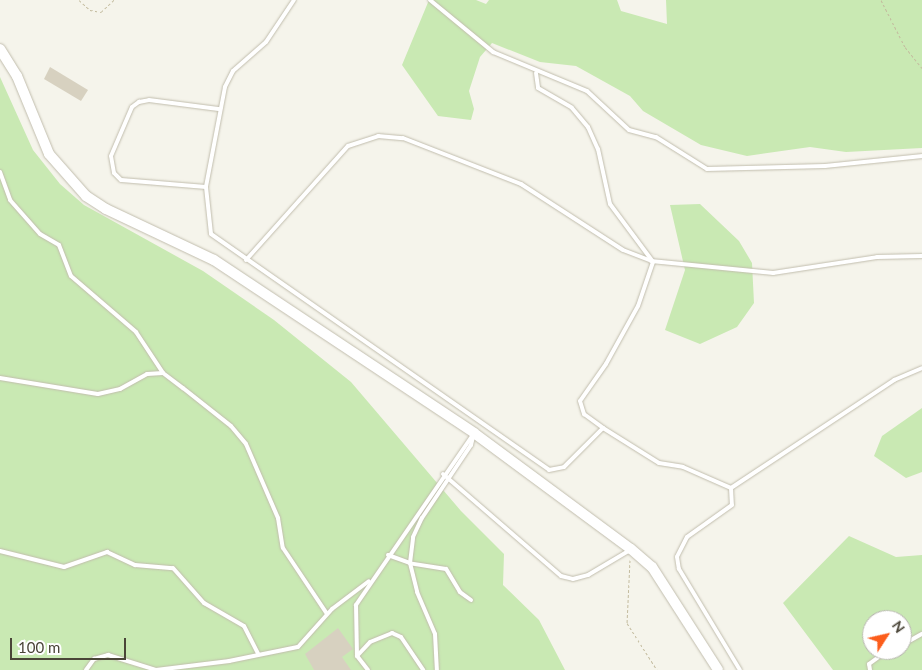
<!DOCTYPE html>
<style>
body{margin:0}
#map{position:relative;width:922px;height:670px;overflow:hidden;background:#f5f4eb;font-family:Lato,sans-serif}
div>[style]{position:absolute}
.green>*{inset:0;background:#c9e9b3}
.building>*{inset:0;background:#d7d1c0}
.path>*{height:1px;margin-top:-0.5px;transform-origin:0;background:repeating-linear-gradient(90deg,#c3bb9e 0 2.5px,transparent 0 5px)}
.roads{filter:drop-shadow(0 0 1px #c1bdad) drop-shadow(0 0 1px #c1bdad)}
.service>*{height:4px;margin:-2px;padding:0 2px;transform-origin:2px;border-radius:2px;background:#fff}
.tertiary>*{height:10px;margin:-5px;padding:0 5px;transform-origin:5px;border-radius:5px;background:#fff}
span{translate:-50% -50%;white-space:nowrap;text-align:center;line-height:1.15;-webkit-text-stroke:5px #fff;paint-order:stroke}
.north{position:absolute;left:862px;top:610px;width:50px;height:50px;box-sizing:border-box;background:#fff;border:1px solid #b7b5af;border-radius:50%;rotate:55deg;font-size:14px;font-weight:700;line-height:20px;text-align:center;color:#4a4538}
.north::after{content:'';display:block;margin:auto;width:18px;height:22px;background:#fc5d1b;clip-path:polygon(50% 0,100% 100%,50% 72%,0 100%)}
.scale{position:absolute;left:10px;top:638px;width:116px;height:22px;box-sizing:border-box;border:2px solid #4a4538;border-top:0;padding-left:6px;font-size:15px;line-height:18px;white-space:nowrap;color:#4a4538;-webkit-text-stroke:4px #fff;paint-order:stroke}
</style>
<div id="map">
<div class="green">
<i style="clip-path:polygon(429px 0,476px 0,486px 4px,489px 0,617px 0,621px 11px,667px 24px,666px 0,922px 0,922px 148px,846px 152px,810px 147px,747px 156px,701px 145px,643px 111px,630px 96px,576px 66px,540px 62px,492px 43px,480px 57px,469px 91px,474px 109px,471px 120px,438px 116px,402px 65px)"></i>
<i style="clip-path:polygon(0 77px,33px 150px,60px 184px,84px 205px,203px 271px,274px 320px,351px 382px,461px 511px,504px 554px,503px 585px,539px 620px,565px 670px,0 670px)"></i>
<i style="clip-path:polygon(700px 204px,739px 241px,752px 263px,754px 303px,737px 327px,700px 344px,665px 330px,685px 270px,670px 205px)"></i>
<i style="clip-path:polygon(922px 408px,922px 472px,906px 478px,874px 456px,882px 436px)"></i>
<i style="clip-path:polygon(evenodd,849px 536px,896px 557px,922px 555px,922px 670px,833px 670px,783px 603px,849px 536px,872px 620px,902px 620px,902px 650px,872px 650px,872px 620px)"></i>
</div>
<div class="building">
<i style="clip-path:polygon(50px 67px,88px 90px,81px 101px,44px 79px)"></i>
<i style="clip-path:polygon(338px 628px,353px 649px,342px 657px,351px 670px,314px 670px,305px 654px)"></i>
</div>
<div class="path">
<i style="left:79px;top:0;width:15px;rotate:42deg"></i>
<i style="left:90px;top:10px;width:11px;rotate:10deg"></i>
<i style="left:101px;top:12px;width:18px;rotate:-43deg"></i>
<i style="left:881px;top:0;width:53px;rotate:62.9deg"></i>
<i style="left:905px;top:47px;width:27px;rotate:51deg"></i>
<i style="left:630px;top:560px;width:63px;rotate:92.7deg"></i>
<i style="left:627px;top:623px;width:56px;rotate:57.4deg"></i>
</div>
<div class="roads">
<div class="service">
<i style="left:294px;top:0;width:50px;rotate:123.7deg"></i>
<i style="left:266px;top:42px;width:44px;rotate:138.7deg"></i>
<i style="left:233px;top:71px;width:18px;rotate:117deg"></i>
<i style="left:225px;top:87px;width:102px;rotate:100.8deg"></i>
<i style="left:206px;top:187px;width:47px;rotate:83.9deg"></i>
<i style="left:211px;top:234px;width:412px;rotate:34.9deg"></i>
<i style="left:549px;top:470px;width:15px;rotate:-11deg"></i>
<i style="left:564px;top:467px;width:55px;rotate:-45deg"></i>
<i style="left:603px;top:428px;width:66px;rotate:32deg"></i>
<i style="left:659px;top:463px;width:24px;rotate:9deg"></i>
<i style="left:683px;top:467px;width:52px;rotate:23.6deg"></i>
<i style="left:731px;top:488px;width:196px;rotate:-33.5deg"></i>
<i style="left:894px;top:380px;width:30px;rotate:-23deg"></i>
<i style="left:430px;top:0;width:82px;rotate:39.5deg"></i>
<i style="left:493px;top:52px;width:102px;rotate:22.5deg"></i>
<i style="left:587px;top:91px;width:57px;rotate:42.9deg"></i>
<i style="left:629px;top:130px;width:28px;rotate:15deg"></i>
<i style="left:656px;top:137px;width:60px;rotate:32.1deg"></i>
<i style="left:707px;top:169px;width:118px;rotate:-1.5deg"></i>
<i style="left:825px;top:166px;width:98px;rotate:-5.9deg"></i>
<i style="left:536px;top:73px;width:15px;rotate:82deg"></i>
<i style="left:538px;top:88px;width:39px;rotate:30deg"></i>
<i style="left:572px;top:108px;width:25px;rotate:50deg"></i>
<i style="left:588px;top:127px;width:24px;rotate:66deg"></i>
<i style="left:598px;top:149px;width:56px;rotate:77.7deg"></i>
<i style="left:610px;top:204px;width:72px;rotate:53.4deg"></i>
<i style="left:653px;top:262px;width:46px;rotate:108.8deg"></i>
<i style="left:638px;top:306px;width:66px;rotate:118.9deg"></i>
<i style="left:606px;top:364px;width:45px;rotate:125.1deg"></i>
<i style="left:580px;top:401px;width:14px;rotate:73deg"></i>
<i style="left:584px;top:414px;width:24px;rotate:36deg"></i>
<i style="left:0;top:172px;width:30px;rotate:70deg"></i>
<i style="left:10px;top:200px;width:45px;rotate:48.6deg"></i>
<i style="left:40px;top:234px;width:22px;rotate:30deg"></i>
<i style="left:59px;top:245px;width:33px;rotate:69deg"></i>
<i style="left:71px;top:276px;width:86px;rotate:40.7deg"></i>
<i style="left:136px;top:332px;width:49px;rotate:56.6deg"></i>
<i style="left:206px;top:187px;width:85px;rotate:-175.3deg"></i>
<i style="left:121px;top:180px;width:10px;rotate:-135deg"></i>
<i style="left:114px;top:173px;width:17px;rotate:-100deg"></i>
<i style="left:111px;top:156px;width:53px;rotate:-66.8deg"></i>
<i style="left:132px;top:107px;width:9px;rotate:-36deg"></i>
<i style="left:139px;top:102px;width:10px;rotate:-11deg"></i>
<i style="left:149px;top:100px;width:70px;rotate:7.4deg"></i>
<i style="left:246px;top:260px;width:153px;rotate:-48.2deg"></i>
<i style="left:348px;top:146px;width:32px;rotate:-18deg"></i>
<i style="left:378px;top:136px;width:25px;rotate:5deg"></i>
<i style="left:403px;top:138px;width:127px;rotate:21.3deg"></i>
<i style="left:521px;top:184px;width:121px;rotate:32.9deg"></i>
<i style="left:623px;top:250px;width:30px;rotate:21deg"></i>
<i style="left:651px;top:261px;width:123px;rotate:5.6deg"></i>
<i style="left:773px;top:273px;width:105px;rotate:-8.7deg"></i>
<i style="left:877px;top:257px;width:45px;rotate:-1.3deg"></i>
<i style="left:0;top:378px;width:99px;rotate:9.3deg"></i>
<i style="left:98px;top:394px;width:23px;rotate:-13deg"></i>
<i style="left:120px;top:389px;width:31px;rotate:-29deg"></i>
<i style="left:147px;top:374px;width:16px;rotate:-4deg"></i>
<i style="left:163px;top:373px;width:25px;rotate:37deg"></i>
<i style="left:183px;top:388px;width:61px;rotate:38.4deg"></i>
<i style="left:231px;top:426px;width:23px;rotate:50deg"></i>
<i style="left:246px;top:444px;width:81px;rotate:66.6deg"></i>
<i style="left:278px;top:518px;width:30px;rotate:81deg"></i>
<i style="left:283px;top:548px;width:79px;rotate:56.3deg"></i>
<i style="left:443px;top:474px;width:156px;rotate:40.8deg"></i>
<i style="left:561px;top:576px;width:12px;rotate:14deg"></i>
<i style="left:573px;top:579px;width:16px;rotate:-15deg"></i>
<i style="left:588px;top:575px;width:49px;rotate:-30.8deg"></i>
<i style="left:731px;top:488px;width:17px;rotate:87deg"></i>
<i style="left:732px;top:505px;width:55px;rotate:144.6deg"></i>
<i style="left:687px;top:537px;width:22px;rotate:117deg"></i>
<i style="left:677px;top:557px;width:12px;rotate:81deg"></i>
<i style="left:679px;top:569px;width:118px;rotate:58.9deg"></i>
<i style="left:0;top:551px;width:66px;rotate:14deg"></i>
<i style="left:64px;top:567px;width:46px;rotate:-19.2deg"></i>
<i style="left:107px;top:552px;width:31px;rotate:25deg"></i>
<i style="left:135px;top:565px;width:38px;rotate:5deg"></i>
<i style="left:173px;top:568px;width:47px;rotate:48.5deg"></i>
<i style="left:204px;top:603px;width:46px;rotate:29.9deg"></i>
<i style="left:244px;top:626px;width:31px;rotate:63deg"></i>
<i style="left:388px;top:555px;width:23px;rotate:20deg"></i>
<i style="left:410px;top:563px;width:30px;rotate:76deg"></i>
<i style="left:417px;top:592px;width:46px;rotate:66.8deg"></i>
<i style="left:435px;top:634px;width:36px;rotate:87deg"></i>
<i style="left:471px;top:600px;width:14px;rotate:-144deg"></i>
<i style="left:460px;top:592px;width:27px;rotate:-121deg"></i>
<i style="left:446px;top:569px;width:36px;rotate:-171deg"></i>
<i style="left:410px;top:563px;width:26px;rotate:-83deg"></i>
<i style="left:413px;top:537px;width:21px;rotate:-65deg"></i>
<i style="left:422px;top:518px;width:88px;rotate:-56.1deg"></i>
<i style="left:471px;top:445px;width:12px;rotate:-76deg"></i>
<i style="left:902px;top:645px;width:23px;rotate:-29deg"></i>
<i style="left:357px;top:656px;width:19px;rotate:-47deg"></i>
<i style="left:370px;top:642px;width:24px;rotate:-22deg"></i>
<i style="left:392px;top:633px;width:10px;rotate:24deg"></i>
<i style="left:401px;top:637px;width:40px;rotate:56deg"></i>
<i style="left:86px;top:670px;width:14px;rotate:-54deg"></i>
<i style="left:94px;top:659px;width:15px;rotate:-16deg"></i>
<i style="left:108px;top:655px;width:50px;rotate:17.4deg"></i>
<i style="left:156px;top:670px;width:74px;rotate:-7deg"></i>
<i style="left:229px;top:661px;width:70px;rotate:-11.5deg"></i>
<i style="left:298px;top:647px;width:51px;rotate:-48.2deg"></i>
<i style="left:332px;top:609px;width:46px;rotate:-37.1deg"></i>
<i style="left:368px;top:670px;width:18px;rotate:-128deg"></i>
<i style="left:357px;top:656px;width:51px;rotate:-91.1deg"></i>
<i style="left:356px;top:605px;width:209px;rotate:-55.5deg"></i>
<i style="left:870px;top:670px;width:6px;rotate:-99deg"></i>
<i style="left:869px;top:664px;width:24px;rotate:-36deg"></i>
</div>
<div class="tertiary">
<i style="left:0;top:49px;width:32px;rotate:58deg"></i>
<i style="left:17px;top:76px;width:84px;rotate:67.7deg"></i>
<i style="left:49px;top:154px;width:56px;rotate:48.6deg"></i>
<i style="left:86px;top:196px;width:24px;rotate:33deg"></i>
<i style="left:106px;top:209px;width:119px;rotate:25.3deg"></i>
<i style="left:214px;top:260px;width:312px;rotate:33.6deg"></i>
<i style="left:474px;top:433px;width:195px;rotate:36.5deg"></i>
<i style="left:631px;top:549px;width:28px;rotate:41deg"></i>
<i style="left:652px;top:567px;width:122px;rotate:57.3deg"></i>
</div>
</div>
<div class="north">N</div>
<div class="scale">100 m</div>
</div>
